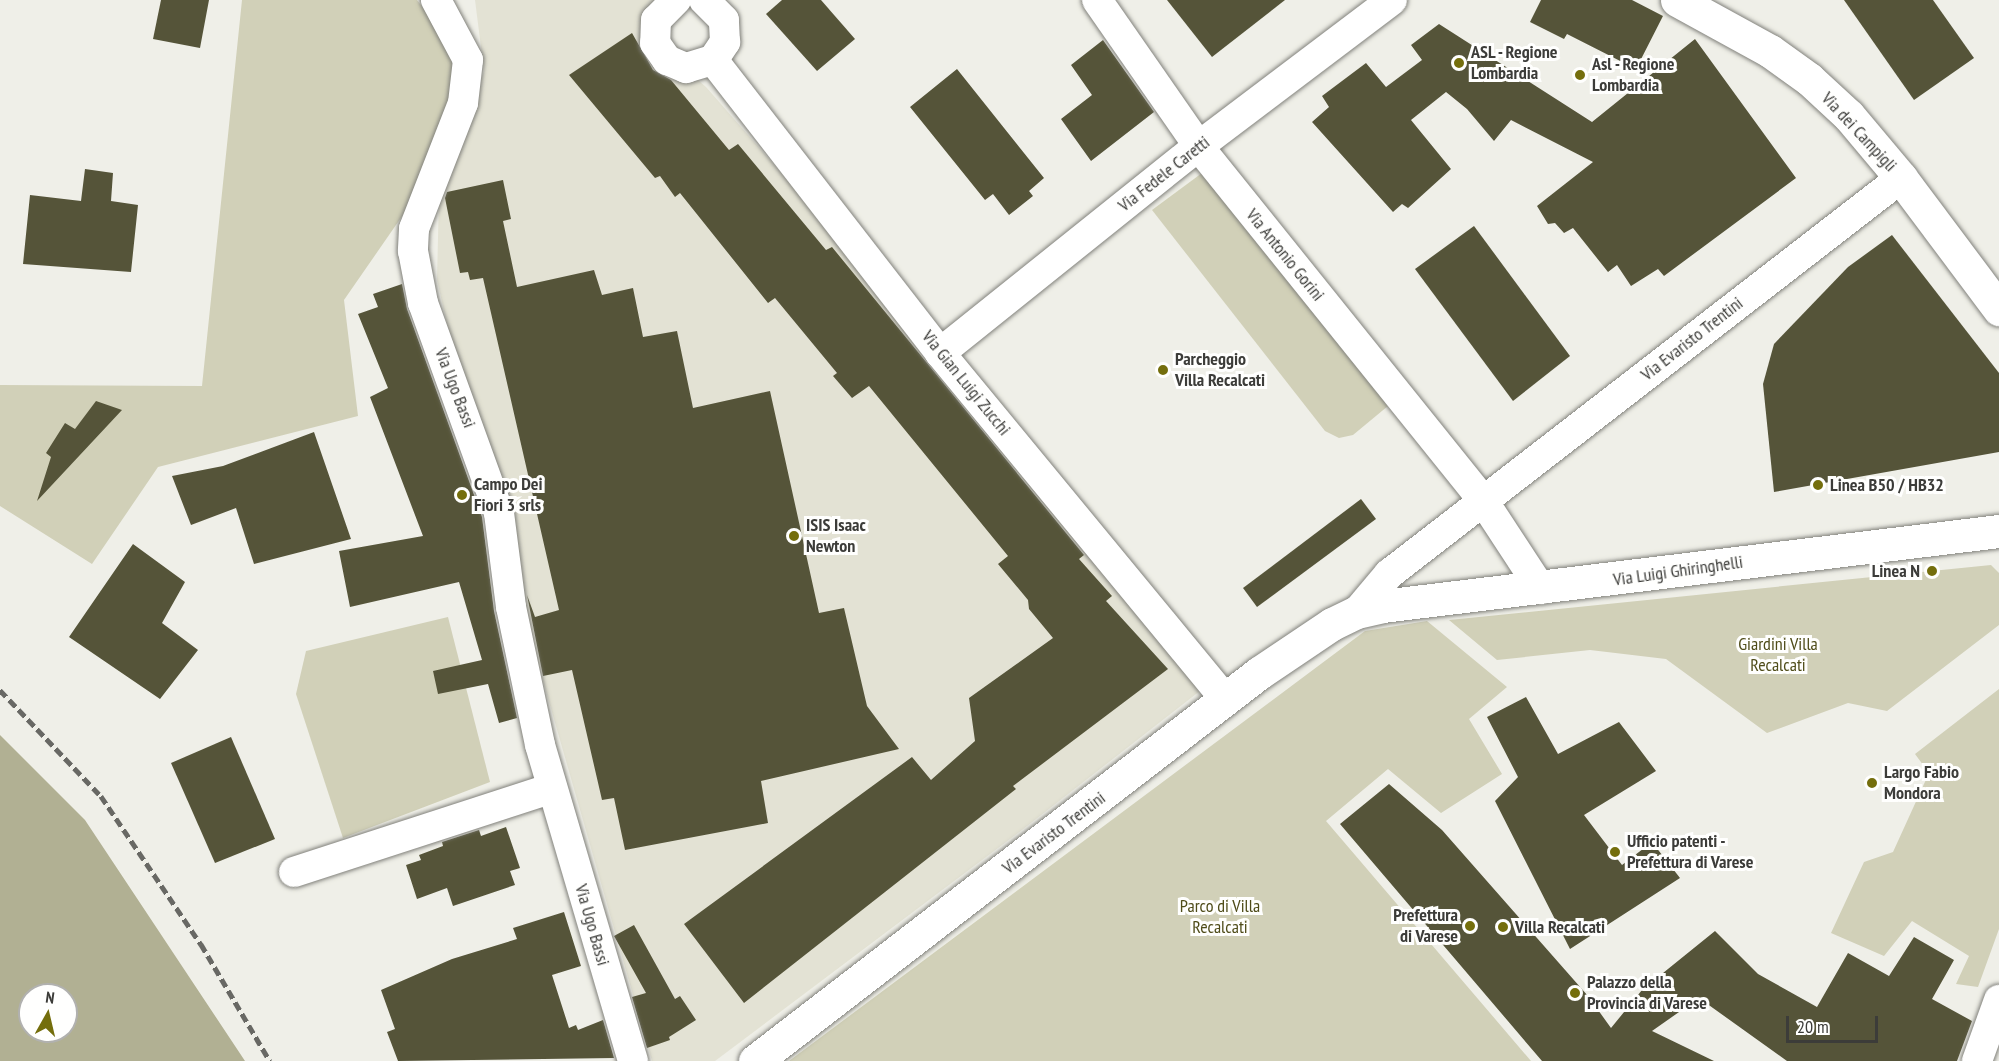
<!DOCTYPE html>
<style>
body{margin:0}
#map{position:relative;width:1999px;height:1061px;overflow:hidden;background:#efefe8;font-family:"PT Sans Narrow",sans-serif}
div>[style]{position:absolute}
.built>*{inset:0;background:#e3e2d4}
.green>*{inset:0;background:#d1d0b8}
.forest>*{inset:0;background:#b1b093}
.building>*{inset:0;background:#555439}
.roads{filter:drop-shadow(0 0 2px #81817b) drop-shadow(0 0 2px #81817b)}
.street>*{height:30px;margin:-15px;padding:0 15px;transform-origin:15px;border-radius:15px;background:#fff}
.secondary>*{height:33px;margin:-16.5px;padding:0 16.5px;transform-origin:16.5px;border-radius:16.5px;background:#fff}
.rail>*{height:4.5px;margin-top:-2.25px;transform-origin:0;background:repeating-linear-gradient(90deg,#686864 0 9px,transparent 0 13.5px)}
.dots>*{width:16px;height:16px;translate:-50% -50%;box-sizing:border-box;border:3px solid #fffffe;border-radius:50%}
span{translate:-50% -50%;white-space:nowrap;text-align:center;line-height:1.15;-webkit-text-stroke:6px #fffffe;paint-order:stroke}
.poi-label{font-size:18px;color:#3c3c39;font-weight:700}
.left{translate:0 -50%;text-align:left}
.right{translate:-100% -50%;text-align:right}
.street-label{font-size:18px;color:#3c3c39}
.park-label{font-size:18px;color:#4f4c19}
.north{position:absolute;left:18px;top:983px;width:60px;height:60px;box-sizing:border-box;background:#fffffe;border:2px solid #b1b1af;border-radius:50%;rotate:8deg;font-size:16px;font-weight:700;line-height:24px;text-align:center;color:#3c3c39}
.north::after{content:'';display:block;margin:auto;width:21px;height:27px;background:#746e0c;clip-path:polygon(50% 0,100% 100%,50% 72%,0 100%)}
.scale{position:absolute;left:1786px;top:1016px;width:92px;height:27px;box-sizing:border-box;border:3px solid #3c3c39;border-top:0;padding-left:8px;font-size:18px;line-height:21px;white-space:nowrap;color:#3c3c39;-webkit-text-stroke:4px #fffffe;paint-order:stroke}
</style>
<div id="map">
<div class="built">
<i style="clip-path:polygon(475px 0,690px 0,655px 43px,706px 87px,832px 231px,1205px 687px,1022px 830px,715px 1061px,652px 1061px,472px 433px,437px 280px,439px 196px,484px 71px)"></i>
</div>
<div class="green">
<i style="clip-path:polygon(242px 0,417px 0,438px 27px,457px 73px,444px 127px,414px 199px,344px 300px,358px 416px,158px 467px,92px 564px,0 506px,0 385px,202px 386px)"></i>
<i style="clip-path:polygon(1202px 173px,1388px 406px,1353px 435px,1339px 438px,1325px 431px,1152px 210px)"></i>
<i style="clip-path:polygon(1991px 565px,1999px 573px,1999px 625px,1887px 711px,1848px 703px,1767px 733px,1666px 659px,1590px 650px,1497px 660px,1449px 620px)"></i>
<i style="clip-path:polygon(448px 617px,490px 782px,343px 838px,296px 694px,306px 651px)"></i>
<i style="clip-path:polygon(1427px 621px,1507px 687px,1469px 719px,1502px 774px,1441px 813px,1388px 769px,1326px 821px,1531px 1061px,789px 1061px,1365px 631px)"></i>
<i style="clip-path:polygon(1999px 689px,1999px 929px,1978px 987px,1956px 984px,1969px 956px,1912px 921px,1884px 956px,1831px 933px,1864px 862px,1893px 852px,1929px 773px,1915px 754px)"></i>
</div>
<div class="forest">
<i style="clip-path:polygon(evenodd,0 735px,85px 820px,245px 1061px,0 1061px,0 735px,30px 995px,66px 995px,66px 1031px,30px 1031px,30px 995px)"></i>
</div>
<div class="building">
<i style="clip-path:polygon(161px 0,209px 0,200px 48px,153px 39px)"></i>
<i style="clip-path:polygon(782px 0,821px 0,855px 39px,817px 71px,766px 14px)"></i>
<i style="clip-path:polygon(1167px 0,1285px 0,1212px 57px)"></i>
<i style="clip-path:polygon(1541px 0,1632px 0,1663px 16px,1636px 69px,1567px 34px,1564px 39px,1530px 22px)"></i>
<i style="clip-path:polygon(1844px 0,1933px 0,1974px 58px,1914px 100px)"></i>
<i style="clip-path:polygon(1439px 24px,1592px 122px,1695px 39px,1796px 178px,1664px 276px,1658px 269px,1631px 286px,1617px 265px,1608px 272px,1573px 228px,1564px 233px,1555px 223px,1548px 224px,1537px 206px,1593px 162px,1511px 120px,1494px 141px,1467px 109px,1446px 92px,1411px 120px,1451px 169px,1408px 208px,1402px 204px,1393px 212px,1312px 122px,1329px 107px,1322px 96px,1366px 63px,1386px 87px,1422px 60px,1411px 45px)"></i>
<i style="clip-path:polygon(632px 33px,653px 70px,671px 80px,729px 150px,738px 144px,826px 250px,832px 247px,1084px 555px,1079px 559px,1112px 596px,1106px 601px,1168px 669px,1013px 786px,1016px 789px,744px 1003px,684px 924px,912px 757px,931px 780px,975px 741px,969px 698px,1053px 638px,1029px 609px,1028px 600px,998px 564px,1008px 556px,869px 386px,852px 398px,833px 376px,837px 373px,775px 298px,768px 303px,680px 193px,675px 197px,660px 176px,655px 178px,569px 75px)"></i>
<i style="clip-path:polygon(1103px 40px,1154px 112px,1091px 161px,1061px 119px,1092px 95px,1071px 65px)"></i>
<i style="clip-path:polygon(957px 69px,1044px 178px,1029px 191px,1033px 196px,1009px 215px,993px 194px,985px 200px,910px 107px)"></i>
<i style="clip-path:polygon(85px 169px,113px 173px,111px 201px,138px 205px,131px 272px,23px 264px,30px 195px,81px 201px)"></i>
<i style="clip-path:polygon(503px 180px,511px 219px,503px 221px,517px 287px,594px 270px,602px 295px,633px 288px,643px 337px,677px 331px,693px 408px,770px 391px,819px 613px,844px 608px,867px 706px,899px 749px,761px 781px,768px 823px,625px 850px,614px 798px,602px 800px,572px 670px,543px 676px,527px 595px,535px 617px,559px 610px,483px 278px,470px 280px,468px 272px,460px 273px,445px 198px,447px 192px)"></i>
<i style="clip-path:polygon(1474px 226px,1570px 356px,1513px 401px,1415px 269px)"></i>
<i style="clip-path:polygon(1892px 235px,1999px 373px,1999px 452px,1774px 492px,1763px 384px,1774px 344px,1848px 267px)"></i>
<i style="clip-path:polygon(402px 284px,407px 309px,482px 517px,494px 611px,517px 718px,499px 723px,488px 684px,438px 694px,433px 671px,482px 660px,459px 582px,350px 607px,339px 551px,423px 536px,370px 397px,388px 388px,358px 314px,378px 307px,373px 294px)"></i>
<i style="clip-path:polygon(96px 401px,122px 410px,37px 501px,51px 457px,46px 453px,65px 423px,75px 429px)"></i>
<i style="clip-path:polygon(314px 432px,351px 539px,254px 564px,236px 508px,191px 525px,172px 476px,223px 466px)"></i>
<i style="clip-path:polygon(1361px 499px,1376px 519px,1257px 607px,1243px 588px)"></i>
<i style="clip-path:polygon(133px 544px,185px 582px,162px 623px,198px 650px,160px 699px,69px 637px)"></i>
<i style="clip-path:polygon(1526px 697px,1558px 754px,1619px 722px,1656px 771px,1584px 815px,1622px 865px,1652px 842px,1680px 878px,1570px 949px,1495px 801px,1518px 777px,1487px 717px)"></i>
<i style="clip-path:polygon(231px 737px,275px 839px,215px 863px,171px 763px)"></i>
<i style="clip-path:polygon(1389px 784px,1442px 830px,1588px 996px,1611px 1028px,1642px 990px,1715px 931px,1758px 974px,1817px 1007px,1848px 953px,1889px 976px,1914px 937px,1954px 960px,1932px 999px,1972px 1021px,1957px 1061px,1787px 1061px,1699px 998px,1652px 1031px,1714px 1061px,1542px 1061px,1340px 824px)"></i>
<i style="clip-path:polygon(506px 827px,520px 868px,510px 871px,515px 885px,453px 906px,447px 888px,417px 899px,406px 865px,421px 860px,419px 855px,443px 846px,442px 842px,479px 830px,481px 836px)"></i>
<i style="clip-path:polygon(564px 912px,581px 966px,552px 975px,569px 1028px,576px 1025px,578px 1030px,603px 1020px,614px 1058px,398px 1061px,387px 1032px,395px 1029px,381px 990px,452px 959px,517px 939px,513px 928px)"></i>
<i style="clip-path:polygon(634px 925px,675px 999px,680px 996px,696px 1020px,669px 1037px,670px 1040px,647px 1048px,632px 997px,646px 993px,614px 936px)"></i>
</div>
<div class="roads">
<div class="street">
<i style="left:436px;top:0;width:68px;rotate:61.9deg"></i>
<i style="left:468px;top:60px;width:43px;rotate:96.6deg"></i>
<i style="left:463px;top:103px;width:135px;rotate:111.3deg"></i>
<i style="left:414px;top:229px;width:22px;rotate:93deg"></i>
<i style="left:413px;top:251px;width:53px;rotate:79.1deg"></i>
<i style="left:423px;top:303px;width:223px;rotate:70.1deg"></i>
<i style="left:499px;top:513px;width:95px;rotate:82.7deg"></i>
<i style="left:511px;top:607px;width:141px;rotate:78.1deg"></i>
<i style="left:540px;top:745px;width:329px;rotate:73.6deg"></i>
<i style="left:676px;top:0;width:28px;rotate:135deg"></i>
<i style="left:656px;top:20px;width:23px;rotate:92deg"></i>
<i style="left:655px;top:43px;width:21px;rotate:55deg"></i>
<i style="left:667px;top:60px;width:21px;rotate:23deg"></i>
<i style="left:686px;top:68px;width:28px;rotate:-17deg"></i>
<i style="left:713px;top:60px;width:22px;rotate:-56deg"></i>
<i style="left:725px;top:42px;width:22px;rotate:-93deg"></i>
<i style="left:724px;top:20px;width:28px;rotate:-135deg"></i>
<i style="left:1097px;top:0;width:179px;rotate:55.2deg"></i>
<i style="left:1199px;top:147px;width:455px;rotate:51.2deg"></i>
<i style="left:1484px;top:502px;width:104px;rotate:56.8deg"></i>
<i style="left:713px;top:60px;width:371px;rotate:52.2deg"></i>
<i style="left:940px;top:353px;width:450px;rotate:50.5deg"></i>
<i style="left:940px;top:353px;width:322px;rotate:-38.7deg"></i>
<i style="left:1191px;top:152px;width:252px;rotate:-37.1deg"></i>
<i style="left:1357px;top:612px;width:50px;rotate:-49.9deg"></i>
<i style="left:1389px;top:574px;width:647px;rotate:-37.72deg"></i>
<i style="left:294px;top:872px;width:271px;rotate:-18deg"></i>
<i style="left:1977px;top:1061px;width:65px;rotate:-70.2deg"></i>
</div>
<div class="secondary">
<i style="left:1677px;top:0;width:106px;rotate:28.7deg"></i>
<i style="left:1770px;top:51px;width:48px;rotate:35.7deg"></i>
<i style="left:1809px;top:79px;width:54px;rotate:42.8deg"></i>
<i style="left:1849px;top:116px;width:81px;rotate:50deg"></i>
<i style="left:1901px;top:178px;width:164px;rotate:53.2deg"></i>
<i style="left:755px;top:1061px;width:636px;rotate:-37.59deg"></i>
<i style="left:1259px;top:673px;width:88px;rotate:-33.9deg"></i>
<i style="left:1332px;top:624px;width:28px;rotate:-26deg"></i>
<i style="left:1357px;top:612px;width:26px;rotate:-13deg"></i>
<i style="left:1382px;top:606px;width:622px;rotate:-6.93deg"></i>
</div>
</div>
<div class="rail">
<i style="left:0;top:690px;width:146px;rotate:46.4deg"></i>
<i style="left:101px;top:796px;width:179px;rotate:56deg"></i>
<i style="left:201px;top:944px;width:136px;rotate:59.5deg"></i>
</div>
<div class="dots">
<i style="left:1459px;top:63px;background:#746e0c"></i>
<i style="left:1580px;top:75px;background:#746e0c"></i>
<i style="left:1163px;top:370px;background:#746e0c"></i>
<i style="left:1818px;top:485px;background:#746e0c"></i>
<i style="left:462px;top:495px;background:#746e0c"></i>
<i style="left:794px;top:536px;background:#746e0c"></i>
<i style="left:1932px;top:571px;background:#746e0c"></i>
<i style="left:1872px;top:783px;background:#746e0c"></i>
<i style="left:1615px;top:852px;background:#746e0c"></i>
<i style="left:1470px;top:926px;background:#746e0c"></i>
<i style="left:1503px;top:927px;background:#746e0c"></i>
<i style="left:1575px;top:993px;background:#746e0c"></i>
</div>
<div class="poi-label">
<span class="left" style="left:1471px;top:63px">ASL - Regione<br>Lombardia</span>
<span class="left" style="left:1592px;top:75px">Asl - Regione<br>Lombardia</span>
<span class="left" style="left:1175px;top:370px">Parcheggio<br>Villa Recalcati</span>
<span class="left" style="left:474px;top:495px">Campo Dei<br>Fiori 3 srls</span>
<span class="left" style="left:1830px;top:485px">Linea B50 / HB32</span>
<span class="left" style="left:806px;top:536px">ISIS Isaac<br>Newton</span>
<span class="right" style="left:1920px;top:571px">Linea N</span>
<span class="left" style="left:1884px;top:783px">Largo Fabio<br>Mondora</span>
<span class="left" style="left:1627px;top:852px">Ufficio patenti -<br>Prefettura di Varese</span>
<span class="right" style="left:1458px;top:926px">Prefettura<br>di Varese</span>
<span class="left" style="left:1515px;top:927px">Villa Recalcati</span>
<span class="left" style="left:1587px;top:993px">Palazzo della<br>Provincia di Varese</span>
</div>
<div class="street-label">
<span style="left:1859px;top:132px;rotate:47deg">Via dei Campigli</span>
<span style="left:1164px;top:174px;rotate:-38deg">Via Fedele Caretti</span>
<span style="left:1285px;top:255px;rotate:51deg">Via Antonio Gorini</span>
<span style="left:1692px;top:339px;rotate:-38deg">Via Evaristo Trentini</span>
<span style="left:966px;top:383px;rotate:51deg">Via Gian Luigi Zucchi</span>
<span style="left:455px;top:388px;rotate:69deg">Via Ugo Bassi</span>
<span style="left:1678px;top:571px;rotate:-8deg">Via Luigi Ghiringhelli</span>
<span style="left:1054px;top:833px;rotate:-37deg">Via Evaristo Trentini</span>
<span style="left:592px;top:925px;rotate:74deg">Via Ugo Bassi</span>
</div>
<div class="park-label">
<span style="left:1778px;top:655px">Giardini Villa<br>Recalcati</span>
<span style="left:1220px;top:917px">Parco di Villa<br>Recalcati</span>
</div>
<div class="north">N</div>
<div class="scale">20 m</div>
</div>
